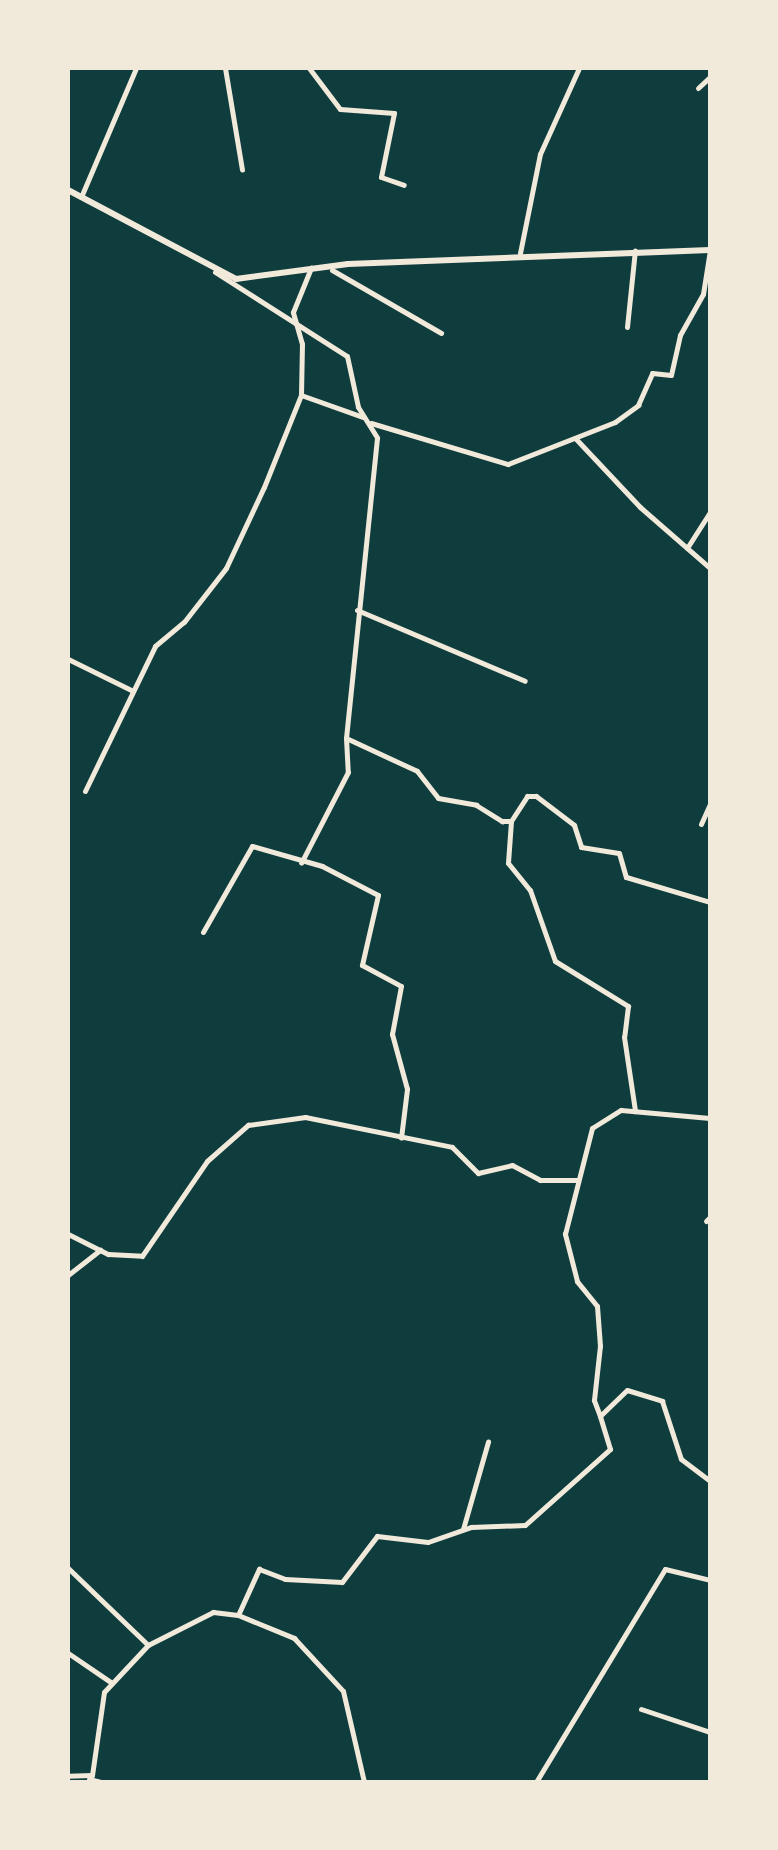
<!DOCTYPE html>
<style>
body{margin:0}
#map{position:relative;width:778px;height:1850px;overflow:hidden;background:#0f3d3e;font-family:Overpass,sans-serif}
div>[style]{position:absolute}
.minor>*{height:5px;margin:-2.5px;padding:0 2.5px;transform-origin:2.5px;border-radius:2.5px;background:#f1e9da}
.tertiary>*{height:6px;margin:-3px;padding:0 3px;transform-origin:3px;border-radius:3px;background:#f1e9da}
span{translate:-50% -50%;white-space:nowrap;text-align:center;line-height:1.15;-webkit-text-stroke:5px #f1e9da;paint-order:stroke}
.frame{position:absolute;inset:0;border:70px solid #f1e9da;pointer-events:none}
</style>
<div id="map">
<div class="minor">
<i style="left:225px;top:68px;width:103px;rotate:80.5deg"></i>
<i style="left:309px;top:68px;width:51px;rotate:52.9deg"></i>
<i style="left:340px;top:109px;width:54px;rotate:4.2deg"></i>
<i style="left:394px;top:113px;width:65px;rotate:101.5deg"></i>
<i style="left:381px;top:177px;width:24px;rotate:19deg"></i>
<i style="left:698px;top:88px;width:16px;rotate:-43deg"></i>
<i style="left:81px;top:197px;width:140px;rotate:-66.9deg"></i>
<i style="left:520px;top:253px;width:101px;rotate:-78.6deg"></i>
<i style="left:540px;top:154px;width:94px;rotate:-65.6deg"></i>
<i style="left:332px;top:270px;width:126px;rotate:30deg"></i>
<i style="left:215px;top:272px;width:156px;rotate:32.5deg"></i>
<i style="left:347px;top:356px;width:52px;rotate:77.8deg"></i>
<i style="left:358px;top:407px;width:36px;rotate:58deg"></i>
<i style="left:377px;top:438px;width:302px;rotate:95.9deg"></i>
<i style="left:346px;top:738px;width:34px;rotate:87deg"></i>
<i style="left:348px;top:772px;width:102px;rotate:117.3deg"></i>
<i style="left:627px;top:327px;width:77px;rotate:-84.1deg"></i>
<i style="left:301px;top:395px;width:66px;rotate:19.5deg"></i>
<i style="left:371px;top:423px;width:143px;rotate:16.7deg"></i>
<i style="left:508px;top:464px;width:115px;rotate:-21.4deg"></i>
<i style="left:615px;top:422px;width:29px;rotate:-36deg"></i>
<i style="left:638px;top:405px;width:35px;rotate:-66deg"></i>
<i style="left:652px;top:373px;width:19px;rotate:6deg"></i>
<i style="left:671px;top:375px;width:41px;rotate:-77.3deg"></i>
<i style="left:680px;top:335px;width:47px;rotate:-60.7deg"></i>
<i style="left:703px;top:294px;width:45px;rotate:-81deg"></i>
<i style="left:576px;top:439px;width:93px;rotate:46.7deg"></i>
<i style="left:640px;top:507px;width:93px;rotate:41.1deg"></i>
<i style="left:687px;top:548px;width:43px;rotate:-57.4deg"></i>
<i style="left:357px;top:610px;width:182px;rotate:22.9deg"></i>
<i style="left:68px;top:659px;width:72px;rotate:26.2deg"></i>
<i style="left:346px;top:738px;width:78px;rotate:24.9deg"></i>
<i style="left:417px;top:771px;width:34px;rotate:52deg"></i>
<i style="left:438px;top:798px;width:39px;rotate:10deg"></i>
<i style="left:476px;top:805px;width:31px;rotate:32deg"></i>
<i style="left:502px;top:821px;width:9px"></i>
<i style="left:511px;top:821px;width:30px;rotate:-57deg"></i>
<i style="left:527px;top:796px;width:9px"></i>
<i style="left:536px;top:796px;width:48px;rotate:37.3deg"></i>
<i style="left:574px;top:825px;width:23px;rotate:72deg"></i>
<i style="left:581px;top:847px;width:38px;rotate:9deg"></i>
<i style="left:619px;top:853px;width:25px;rotate:74deg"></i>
<i style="left:626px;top:877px;width:88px;rotate:16.6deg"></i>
<i style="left:85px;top:791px;width:161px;rotate:-64.2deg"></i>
<i style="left:155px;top:646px;width:38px;rotate:-40deg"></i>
<i style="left:184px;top:622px;width:68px;rotate:-52.1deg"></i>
<i style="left:226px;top:568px;width:89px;rotate:-64.9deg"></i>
<i style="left:264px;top:487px;width:99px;rotate:-68.1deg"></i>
<i style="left:301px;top:395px;width:51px;rotate:-88.9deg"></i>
<i style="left:302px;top:344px;width:33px;rotate:-106deg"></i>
<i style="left:293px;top:312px;width:48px;rotate:-67.8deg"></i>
<i style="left:511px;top:821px;width:42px;rotate:94.1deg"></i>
<i style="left:508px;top:863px;width:35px;rotate:51deg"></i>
<i style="left:530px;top:890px;width:75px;rotate:70.6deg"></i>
<i style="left:555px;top:961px;width:86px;rotate:31.7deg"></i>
<i style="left:628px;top:1006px;width:31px;rotate:97deg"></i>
<i style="left:624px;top:1037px;width:75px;rotate:81.5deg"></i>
<i style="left:701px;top:824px;width:22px;rotate:-66deg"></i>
<i style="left:203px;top:932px;width:99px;rotate:-60.3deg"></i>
<i style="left:252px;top:846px;width:73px;rotate:15.9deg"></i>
<i style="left:322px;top:866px;width:63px;rotate:27.4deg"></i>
<i style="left:378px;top:895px;width:72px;rotate:102.9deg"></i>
<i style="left:362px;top:965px;width:44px;rotate:28.3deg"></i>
<i style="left:401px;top:986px;width:49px;rotate:100.6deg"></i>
<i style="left:392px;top:1034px;width:57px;rotate:74.7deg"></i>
<i style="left:407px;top:1089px;width:49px;rotate:97deg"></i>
<i style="left:706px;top:1221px;width:6px;rotate:-45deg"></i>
<i style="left:68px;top:1234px;width:45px;rotate:26.6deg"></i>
<i style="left:108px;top:1254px;width:34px;rotate:3deg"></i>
<i style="left:142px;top:1256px;width:115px;rotate:-55.6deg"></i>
<i style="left:207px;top:1161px;width:55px;rotate:-41.3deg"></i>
<i style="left:248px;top:1125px;width:58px;rotate:-8deg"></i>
<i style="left:305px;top:1117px;width:150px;rotate:11.5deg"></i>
<i style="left:452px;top:1147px;width:37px;rotate:45deg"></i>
<i style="left:478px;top:1173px;width:35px;rotate:-13deg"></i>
<i style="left:512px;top:1165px;width:32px;rotate:28deg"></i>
<i style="left:540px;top:1180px;width:38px"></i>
<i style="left:68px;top:1275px;width:41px;rotate:-38deg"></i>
<i style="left:600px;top:1416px;width:17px;rotate:-111deg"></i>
<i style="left:594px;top:1400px;width:54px;rotate:-83.7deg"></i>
<i style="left:600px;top:1346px;width:40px;rotate:-94.3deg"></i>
<i style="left:597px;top:1306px;width:32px;rotate:-129deg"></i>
<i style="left:577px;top:1281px;width:49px;rotate:-104.3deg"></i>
<i style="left:565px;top:1234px;width:109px;rotate:-75.7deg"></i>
<i style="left:592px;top:1128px;width:34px;rotate:-32deg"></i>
<i style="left:621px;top:1110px;width:89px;rotate:5.1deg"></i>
<i style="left:463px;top:1529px;width:91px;rotate:-74deg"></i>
<i style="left:68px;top:1568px;width:111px;rotate:43.9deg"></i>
<i style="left:148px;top:1645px;width:64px;rotate:133.1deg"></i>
<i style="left:104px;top:1692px;width:84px;rotate:98.2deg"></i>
<i style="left:92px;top:1775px;width:24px;rotate:178deg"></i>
<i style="left:238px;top:1615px;width:61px;rotate:22.3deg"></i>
<i style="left:294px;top:1638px;width:72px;rotate:47.2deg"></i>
<i style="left:343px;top:1691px;width:93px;rotate:77deg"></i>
<i style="left:148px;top:1645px;width:73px;rotate:-26.9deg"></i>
<i style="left:213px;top:1612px;width:25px;rotate:7deg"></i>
<i style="left:238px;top:1615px;width:51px;rotate:-65.5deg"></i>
<i style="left:259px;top:1569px;width:28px;rotate:21deg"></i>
<i style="left:285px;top:1579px;width:57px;rotate:3deg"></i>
<i style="left:342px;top:1582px;width:58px;rotate:-52.7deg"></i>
<i style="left:377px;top:1536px;width:51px;rotate:6.7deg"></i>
<i style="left:428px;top:1542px;width:46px;rotate:-19.2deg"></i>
<i style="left:471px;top:1527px;width:54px;rotate:-2.1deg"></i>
<i style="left:525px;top:1525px;width:114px;rotate:-41.8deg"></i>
<i style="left:610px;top:1449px;width:34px;rotate:-107deg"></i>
<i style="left:600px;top:1416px;width:37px;rotate:-44deg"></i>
<i style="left:627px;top:1390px;width:37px;rotate:17deg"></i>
<i style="left:662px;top:1401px;width:61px;rotate:71.9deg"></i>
<i style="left:681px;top:1459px;width:36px;rotate:37deg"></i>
<i style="left:68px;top:1653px;width:53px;rotate:34.3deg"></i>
<i style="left:641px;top:1709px;width:73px;rotate:18.4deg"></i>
<i style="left:89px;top:1779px;width:12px;rotate:14deg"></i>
<i style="left:536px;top:1782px;width:249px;rotate:-58.8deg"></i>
<i style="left:665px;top:1569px;width:46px;rotate:13.7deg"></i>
</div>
<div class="tertiary">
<i style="left:68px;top:190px;width:190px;rotate:27.9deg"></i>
<i style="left:236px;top:279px;width:113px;rotate:-7.6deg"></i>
<i style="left:348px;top:264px;width:362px;rotate:-2.2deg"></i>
</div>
<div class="frame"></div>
</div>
